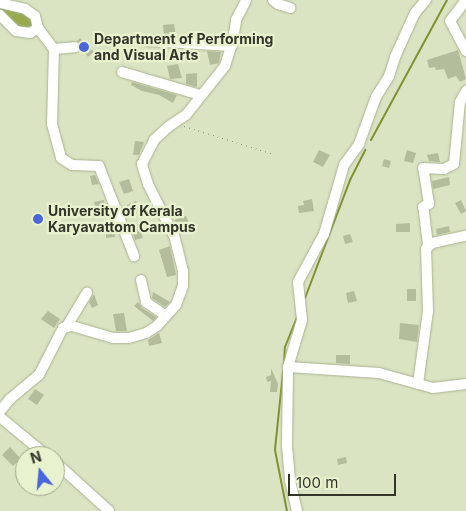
<!DOCTYPE html>
<style>
body{margin:0}
#map{position:relative;width:466px;height:511px;overflow:hidden;background:#dbe4c2;font-family:Inter,sans-serif}
div>[style]{position:absolute}
.forest>*{inset:0;background:#97ab4d}
.stream>*{height:2px;margin:-1px;padding:0 1px;transform-origin:1px;border-radius:1px;background:#7f9233}
.building>*{inset:0;background:#b4bd9b}
.path>*{height:1px;margin-top:-0.5px;transform-origin:0;background:repeating-linear-gradient(90deg,#8c937a 0 1px,transparent 0 5px)}
.roads{filter:drop-shadow(0 0 1px #aab291) drop-shadow(0 0 1px #aab291)}
.minor>*{height:10px;margin:-5px;padding:0 5px;transform-origin:5px;border-radius:5px;background:#fff}
.dots>*{width:14px;height:14px;translate:-50% -50%;box-sizing:border-box;border:2px solid #e8f2cf;border-radius:50%}
span{translate:-50% -50%;white-space:nowrap;text-align:center;line-height:1.15;-webkit-text-stroke:4.5px #e8f2cf;paint-order:stroke}
.poi-label{font-size:14px;color:#323528;font-weight:700}
.left{translate:0 -50%;text-align:left}
.north{position:absolute;left:15px;top:446px;width:50px;height:50px;box-sizing:border-box;background:#e8f2cf;border:1px solid #9fa68c;border-radius:50%;rotate:343deg;font-size:14px;font-weight:700;line-height:20px;text-align:center;color:#323528}
.north::after{content:'';display:block;margin:auto;width:18px;height:22px;background:#4a66da;clip-path:polygon(50% 0,100% 100%,50% 72%,0 100%)}
.scale{position:absolute;left:288px;top:474px;width:108px;height:22px;box-sizing:border-box;border:2px solid #323528;border-top:0;padding-left:6px;font-size:15px;line-height:18px;white-space:nowrap;color:#323528;-webkit-text-stroke:4px #e8f2cf;paint-order:stroke}
</style>
<div id="map">
<div class="forest">
<i style="clip-path:polygon(0 7px,28px 13px,36px 26px,26px 31px,8px 22px)"></i>
</div>
<div class="stream">
<i style="left:371px;top:140px;width:159px;rotate:-61.5deg"></i>
<i style="left:305px;top:298px;width:126px;rotate:-69.1deg"></i>
<i style="left:350px;top:180px;width:34px;rotate:-63deg"></i>
<i style="left:284px;top:364px;width:17px;rotate:-87deg"></i>
<i style="left:285px;top:347px;width:32px;rotate:-68deg"></i>
<i style="left:283px;top:372px;width:78px;rotate:95.9deg"></i>
<i style="left:275px;top:450px;width:62px;rotate:78.9deg"></i>
</div>
<div class="building">
<i style="clip-path:polygon(174px 24px,176px 36px,164px 35px,163px 25px)"></i>
<i style="clip-path:polygon(80px 38px,94px 52px,88px 57px,77px 41px)"></i>
<i style="clip-path:polygon(458px 50px,466px 79px,460px 82px,456px 76px,448px 79px,444px 69px,436px 70px,435px 67px,429px 68px,427px 60px)"></i>
<i style="clip-path:polygon(207px 51px,221px 52px,219px 63px,210px 65px)"></i>
<i style="clip-path:polygon(178px 64px,182px 78px,170px 79px,167px 66px)"></i>
<i style="clip-path:polygon(197px 73px,197px 87px,186px 84px,186px 74px)"></i>
<i style="clip-path:polygon(132px 82px,177px 95px,173px 103px,159px 95px,142px 91px,131px 85px)"></i>
<i style="clip-path:polygon(135px 141px,144px 142px,139px 155px,133px 155px)"></i>
<i style="clip-path:polygon(319px 150px,330px 155px,323px 167px,313px 162px)"></i>
<i style="clip-path:polygon(407px 150px,416px 153px,413px 163px,404px 161px)"></i>
<i style="clip-path:polygon(438px 153px,440px 162px,429px 161px,427px 155px)"></i>
<i style="clip-path:polygon(384px 159px,391px 161px,389px 168px,382px 166px)"></i>
<i style="clip-path:polygon(95px 175px,99px 184px,92px 185px,90px 176px)"></i>
<i style="clip-path:polygon(449px 177px,450px 185px,433px 189px,432px 181px)"></i>
<i style="clip-path:polygon(129px 179px,133px 191px,124px 194px,119px 182px)"></i>
<i style="clip-path:polygon(312px 199px,314px 211px,299px 213px,298px 206px,304px 205px,303px 201px)"></i>
<i style="clip-path:polygon(104px 200px,106px 210px,97px 213px,94px 202px)"></i>
<i style="clip-path:polygon(461px 200px,466px 211px,461px 214px,455px 203px)"></i>
<i style="clip-path:polygon(136px 201px,140px 211px,131px 214px,127px 205px)"></i>
<i style="clip-path:polygon(186px 216px,191px 228px,180px 232px,174px 220px)"></i>
<i style="clip-path:polygon(410px 223px,410px 232px,396px 232px,396px 224px)"></i>
<i style="clip-path:polygon(138px 224px,143px 238px,135px 240px,130px 226px)"></i>
<i style="clip-path:polygon(449px 226px,450px 232px,437px 235px,436px 229px)"></i>
<i style="clip-path:polygon(114px 230px,115px 237px,106px 238px,106px 233px)"></i>
<i style="clip-path:polygon(350px 234px,353px 242px,345px 244px,343px 236px)"></i>
<i style="clip-path:polygon(170px 246px,176px 275px,167px 277px,159px 250px)"></i>
<i style="clip-path:polygon(407px 289px,416px 289px,416px 301px,407px 301px)"></i>
<i style="clip-path:polygon(354px 291px,357px 301px,348px 303px,346px 293px)"></i>
<i style="clip-path:polygon(153px 292px,170px 302px,165px 307px,152px 298px)"></i>
<i style="clip-path:polygon(94px 294px,98px 305px,92px 308px,89px 302px)"></i>
<i style="clip-path:polygon(138px 302px,142px 308px,156px 317px,153px 321px,134px 306px)"></i>
<i style="clip-path:polygon(48px 311px,60px 319px,54px 328px,41px 319px)"></i>
<i style="clip-path:polygon(124px 313px,127px 331px,116px 331px,113px 314px)"></i>
<i style="clip-path:polygon(400px 323px,419px 325px,417px 342px,399px 339px)"></i>
<i style="clip-path:polygon(159px 333px,162px 343px,149px 346px,148px 340px)"></i>
<i style="clip-path:polygon(336px 355px,350px 355px,350px 364px,336px 363px)"></i>
<i style="clip-path:polygon(271px 368px,278px 384px,277px 392px,270px 392px,271px 381px,267px 382px,266px 377px,271px 375px)"></i>
<i style="clip-path:polygon(35px 389px,44px 395px,37px 405px,28px 399px)"></i>
<i style="clip-path:polygon(10px 447px,21px 459px,13px 466px,2px 455px)"></i>
<i style="clip-path:polygon(346px 457px,347px 463px,338px 465px,337px 459px)"></i>
</div>
<div class="path">
<i style="left:184px;top:126px;width:94px;rotate:17.3deg"></i>
</div>
<div class="roads">
<div class="minor">
<i style="left:273px;top:0;width:6px;rotate:39deg"></i>
<i style="left:278px;top:4px;width:13px;rotate:18deg"></i>
<i style="left:466px;top:0;width:26px;rotate:127deg"></i>
<i style="left:450px;top:21px;width:34px;rotate:62deg"></i>
<i style="left:0;top:3px;width:26px;rotate:13deg"></i>
<i style="left:25px;top:9px;width:12px;rotate:35deg"></i>
<i style="left:35px;top:16px;width:12px;rotate:76deg"></i>
<i style="left:38px;top:28px;width:9px;rotate:148deg"></i>
<i style="left:30px;top:33px;width:14px;rotate:-172deg"></i>
<i style="left:16px;top:31px;width:23px;rotate:-135deg"></i>
<i style="left:38px;top:28px;width:26px;rotate:53deg"></i>
<i style="left:54px;top:49px;width:75px;rotate:91.5deg"></i>
<i style="left:52px;top:124px;width:35px;rotate:75deg"></i>
<i style="left:61px;top:158px;width:13px;rotate:32deg"></i>
<i style="left:72px;top:165px;width:27px;rotate:2deg"></i>
<i style="left:99px;top:166px;width:97px;rotate:68.7deg"></i>
<i style="left:148px;top:41px;width:84px;rotate:3.4deg"></i>
<i style="left:54px;top:49px;width:21px;rotate:-5deg"></i>
<i style="left:122px;top:72px;width:81px;rotate:16.4deg"></i>
<i style="left:428px;top:245px;width:38px;rotate:-97deg"></i>
<i style="left:423px;top:207px;width:7px;rotate:-27deg"></i>
<i style="left:429px;top:204px;width:36px;rotate:-99deg"></i>
<i style="left:423px;top:168px;width:21px;rotate:3deg"></i>
<i style="left:444px;top:169px;width:11px;rotate:-27deg"></i>
<i style="left:454px;top:164px;width:62px;rotate:-84.5deg"></i>
<i style="left:460px;top:102px;width:13px;rotate:-61deg"></i>
<i style="left:141px;top:280px;width:23px;rotate:77deg"></i>
<i style="left:146px;top:302px;width:24px;rotate:35deg"></i>
<i style="left:67px;top:326px;width:39px;rotate:-59deg"></i>
<i style="left:288px;top:367px;width:91px;rotate:3.8deg"></i>
<i style="left:379px;top:373px;width:56px;rotate:15.5deg"></i>
<i style="left:433px;top:388px;width:33px;rotate:-7deg"></i>
<i style="left:418px;top:384px;width:74px;rotate:-82.2deg"></i>
<i style="left:428px;top:311px;width:62px;rotate:-91.8deg"></i>
<i style="left:426px;top:249px;width:8px;rotate:-45deg"></i>
<i style="left:432px;top:243px;width:35px;rotate:-12deg"></i>
<i style="left:0;top:411px;width:16px;rotate:-50deg"></i>
<i style="left:10px;top:399px;width:38px;rotate:-40deg"></i>
<i style="left:39px;top:375px;width:53px;rotate:-62.9deg"></i>
<i style="left:63px;top:328px;width:9px;rotate:-13deg"></i>
<i style="left:72px;top:326px;width:43px;rotate:16.3deg"></i>
<i style="left:113px;top:338px;width:16px"></i>
<i style="left:129px;top:338px;width:18px;rotate:-16deg"></i>
<i style="left:146px;top:333px;width:13px;rotate:-32deg"></i>
<i style="left:157px;top:326px;width:28px;rotate:-48deg"></i>
<i style="left:176px;top:305px;width:20px;rotate:-70deg"></i>
<i style="left:183px;top:286px;width:15px;rotate:-90deg"></i>
<i style="left:183px;top:271px;width:36px;rotate:-104deg"></i>
<i style="left:174px;top:236px;width:58px;rotate:-116.6deg"></i>
<i style="left:148px;top:184px;width:21px;rotate:-107deg"></i>
<i style="left:142px;top:164px;width:27px;rotate:-63deg"></i>
<i style="left:154px;top:140px;width:19px;rotate:-43deg"></i>
<i style="left:168px;top:127px;width:22px;rotate:-34deg"></i>
<i style="left:186px;top:115px;width:63px;rotate:-51.5deg"></i>
<i style="left:225px;top:66px;width:27px;rotate:-73deg"></i>
<i style="left:233px;top:40px;width:20px;rotate:-81deg"></i>
<i style="left:236px;top:20px;width:22px;rotate:-63deg"></i>
<i style="left:0;top:417px;width:61px;rotate:39.7deg"></i>
<i style="left:55px;top:462px;width:73px;rotate:42.2deg"></i>
<i style="left:297px;top:511px;width:32px;rotate:-103deg"></i>
<i style="left:290px;top:480px;width:37px;rotate:-95deg"></i>
<i style="left:287px;top:443px;width:76px;rotate:-89.2deg"></i>
<i style="left:288px;top:367px;width:49px;rotate:-73.4deg"></i>
<i style="left:302px;top:320px;width:38px;rotate:-96deg"></i>
<i style="left:298px;top:282px;width:55px;rotate:-61.6deg"></i>
<i style="left:324px;top:234px;width:72px;rotate:-73.8deg"></i>
<i style="left:344px;top:165px;width:26px;rotate:-54deg"></i>
<i style="left:359px;top:144px;width:50px;rotate:-70.1deg"></i>
<i style="left:376px;top:97px;width:25px;rotate:-58deg"></i>
<i style="left:389px;top:76px;width:20px;rotate:-72deg"></i>
<i style="left:395px;top:57px;width:48px;rotate:-65.6deg"></i>
<i style="left:415px;top:13px;width:17px;rotate:-50deg"></i>
</div>
</div>
<div class="dots">
<i style="left:84px;top:47px;background:#4a66da"></i>
<i style="left:38px;top:219px;background:#4a66da"></i>
</div>
<div class="poi-label">
<span class="left" style="left:94px;top:47px">Department of Performing<br>and Visual Arts</span>
<span class="left" style="left:48px;top:219px">University of Kerala<br>Karyavattom Campus</span>
</div>
<div class="north">N</div>
<div class="scale">100 m</div>
</div>
